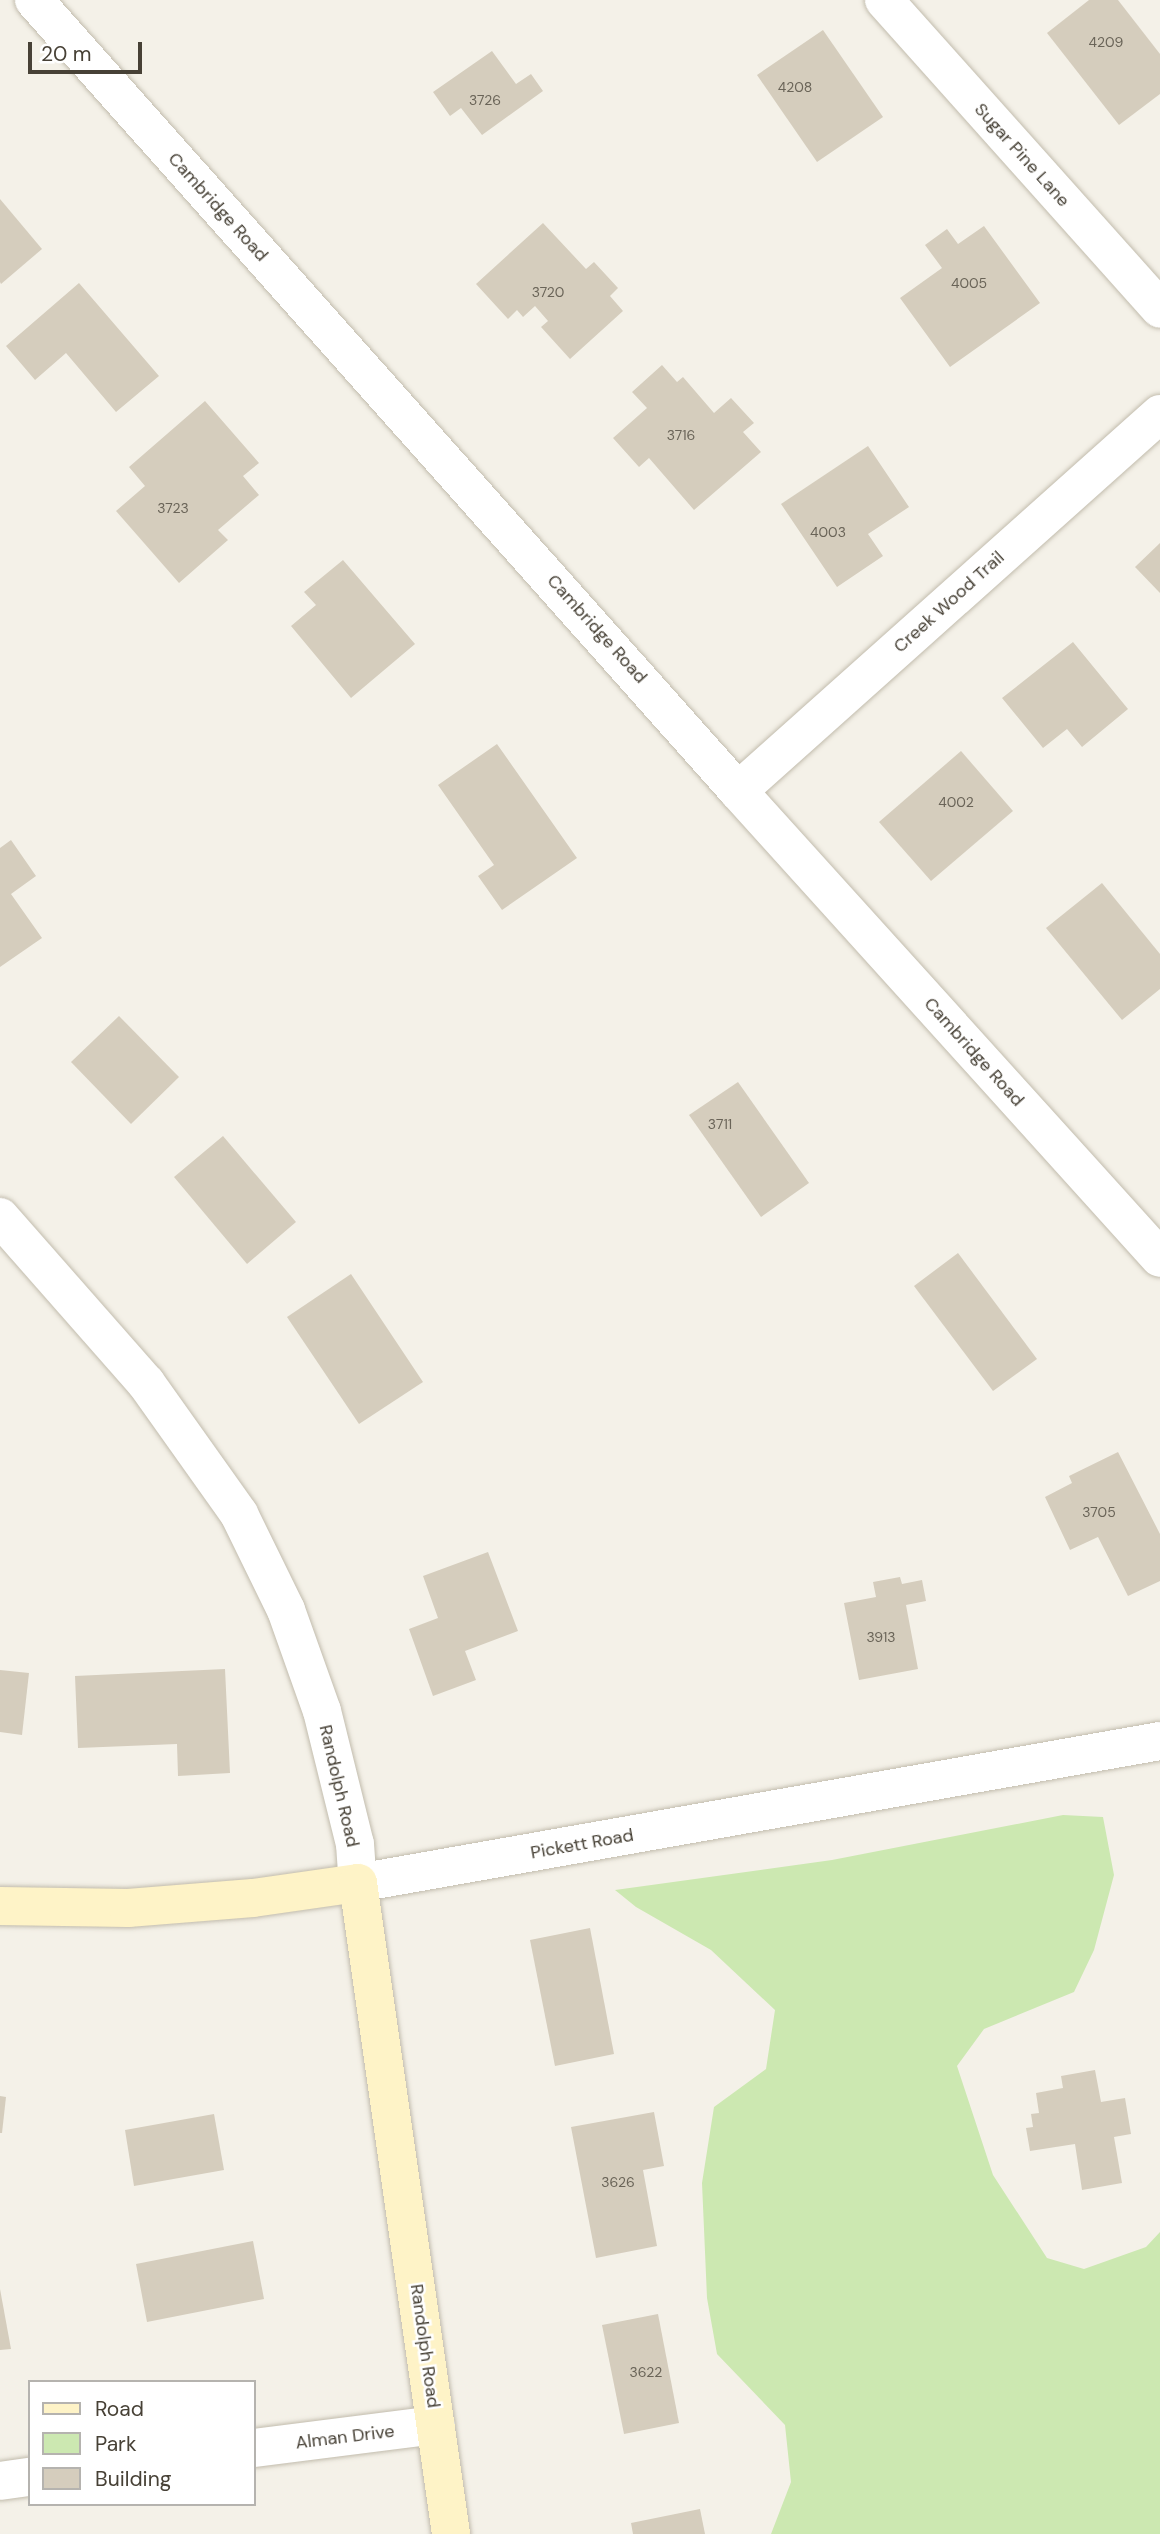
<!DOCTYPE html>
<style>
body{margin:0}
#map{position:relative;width:1160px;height:2534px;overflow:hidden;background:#f4f1e8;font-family:"DM Sans",sans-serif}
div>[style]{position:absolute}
.green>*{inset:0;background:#cce8b1}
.building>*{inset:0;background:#d5cdbd}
.roads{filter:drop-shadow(0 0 2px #c2bcad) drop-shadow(0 0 2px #c2bcad)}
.street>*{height:38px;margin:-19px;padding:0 19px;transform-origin:19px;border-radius:19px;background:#fff}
.secondary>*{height:38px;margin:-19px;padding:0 19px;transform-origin:19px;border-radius:19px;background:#fef3c7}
span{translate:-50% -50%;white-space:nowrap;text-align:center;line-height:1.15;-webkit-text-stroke:5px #fff;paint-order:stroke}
.number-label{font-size:14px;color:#6a6458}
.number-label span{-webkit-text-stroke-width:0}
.street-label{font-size:18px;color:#474136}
.legend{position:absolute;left:28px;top:2380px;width:228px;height:126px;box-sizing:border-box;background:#fff;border:2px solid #b5b3af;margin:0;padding:9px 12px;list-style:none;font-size:21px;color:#474136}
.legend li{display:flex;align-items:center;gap:14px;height:35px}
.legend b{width:35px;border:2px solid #b5b3af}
.scale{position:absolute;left:28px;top:42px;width:114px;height:32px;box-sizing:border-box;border:4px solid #474136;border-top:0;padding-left:9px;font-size:21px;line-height:24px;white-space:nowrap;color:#474136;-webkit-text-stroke:5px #fff;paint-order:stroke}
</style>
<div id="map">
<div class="green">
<i style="clip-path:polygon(1063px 1815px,1103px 1817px,1114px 1875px,1094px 1950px,1074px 1992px,984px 2029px,957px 2066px,993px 2175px,1047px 2258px,1084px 2269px,1146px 2247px,1160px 2232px,1160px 2534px,771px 2534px,791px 2482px,785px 2425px,717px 2354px,707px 2298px,702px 2183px,714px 2107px,766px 2069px,775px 2010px,711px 1950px,636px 1907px,615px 1890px,832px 1860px)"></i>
</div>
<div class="building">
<i style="clip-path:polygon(1089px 0,1118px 0,1160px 54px,1160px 94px,1119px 125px,1047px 33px)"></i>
<i style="clip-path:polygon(823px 30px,883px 117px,817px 162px,757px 75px)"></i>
<i style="clip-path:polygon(492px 51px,516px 84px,531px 74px,543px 91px,482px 135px,461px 108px,450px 116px,433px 92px)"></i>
<i style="clip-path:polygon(0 199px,42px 249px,1px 284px,0 282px)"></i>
<i style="clip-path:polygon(543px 223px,586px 269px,594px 262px,618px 288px,610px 296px,623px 311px,570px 359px,541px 327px,548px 321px,535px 306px,523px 317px,517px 310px,508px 319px,476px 284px)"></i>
<i style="clip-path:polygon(984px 226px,1040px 303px,950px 367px,900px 298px,942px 268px,925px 245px,947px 229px,958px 244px)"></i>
<i style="clip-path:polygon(79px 283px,159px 376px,116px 412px,66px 353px,35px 380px,6px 346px)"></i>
<i style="clip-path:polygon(662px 365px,677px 382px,683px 377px,714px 413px,731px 398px,754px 423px,743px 432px,761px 452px,694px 510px,649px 458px,639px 467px,613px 438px,647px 408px,632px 392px)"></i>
<i style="clip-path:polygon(205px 401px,259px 463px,243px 476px,259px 495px,218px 530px,228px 540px,179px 583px,116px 511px,145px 486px,129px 467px)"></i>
<i style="clip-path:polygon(868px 446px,909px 507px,868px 534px,883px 556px,837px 587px,781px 504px)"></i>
<i style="clip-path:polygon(1160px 543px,1160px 593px,1135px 567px)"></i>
<i style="clip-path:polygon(343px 560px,415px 644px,351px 698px,291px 626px,316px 605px,304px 592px)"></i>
<i style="clip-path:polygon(1073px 642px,1128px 709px,1082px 747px,1067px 729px,1043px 748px,1002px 698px)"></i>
<i style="clip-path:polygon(497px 744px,577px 858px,502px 910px,478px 876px,494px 865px,438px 785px)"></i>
<i style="clip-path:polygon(961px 751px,1013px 811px,931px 881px,879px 822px)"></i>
<i style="clip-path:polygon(11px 840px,36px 876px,11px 894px,42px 938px,0 967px,0 848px)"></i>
<i style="clip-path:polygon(1102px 883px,1160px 954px,1160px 989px,1122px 1020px,1046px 928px)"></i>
<i style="clip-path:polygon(119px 1016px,179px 1077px,131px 1124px,71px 1062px)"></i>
<i style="clip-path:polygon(738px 1082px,809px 1183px,761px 1217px,689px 1115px)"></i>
<i style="clip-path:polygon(223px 1136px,296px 1222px,247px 1264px,174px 1177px)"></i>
<i style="clip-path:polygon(958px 1253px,1037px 1359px,993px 1391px,914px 1286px)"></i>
<i style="clip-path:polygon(351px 1274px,423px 1382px,359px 1424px,287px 1317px)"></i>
<i style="clip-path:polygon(1118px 1452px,1160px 1534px,1160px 1581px,1128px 1596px,1098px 1537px,1070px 1550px,1045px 1497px,1072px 1483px,1069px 1476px)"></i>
<i style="clip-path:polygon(488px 1552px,518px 1631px,465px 1651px,476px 1680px,433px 1696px,409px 1629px,438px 1618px,423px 1576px)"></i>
<i style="clip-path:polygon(900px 1577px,902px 1584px,922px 1580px,926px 1601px,906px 1605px,918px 1669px,859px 1680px,844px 1603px,876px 1597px,873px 1582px)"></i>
<i style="clip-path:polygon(225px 1669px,230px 1773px,178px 1776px,177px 1744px,78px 1748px,75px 1676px)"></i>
<i style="clip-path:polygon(0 1670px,29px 1673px,22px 1735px,0 1732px)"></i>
<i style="clip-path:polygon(590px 1928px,614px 2054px,555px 2066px,530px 1940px)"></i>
<i style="clip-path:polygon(1095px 2070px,1101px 2102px,1125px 2098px,1131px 2134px,1114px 2137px,1122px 2183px,1082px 2190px,1075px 2144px,1030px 2151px,1026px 2128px,1033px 2127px,1031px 2114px,1039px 2113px,1036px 2093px,1063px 2088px,1061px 2076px)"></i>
<i style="clip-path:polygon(0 2096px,6px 2097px,2px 2133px,0 2133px)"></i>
<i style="clip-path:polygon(654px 2112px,664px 2166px,643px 2170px,657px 2246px,596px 2258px,571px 2127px)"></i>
<i style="clip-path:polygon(214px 2114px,224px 2170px,134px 2186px,125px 2130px)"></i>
<i style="clip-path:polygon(253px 2241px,264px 2299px,147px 2322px,136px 2264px)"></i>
<i style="clip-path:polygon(0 2289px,11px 2349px,0 2350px)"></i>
<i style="clip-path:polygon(658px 2314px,679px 2423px,624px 2434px,602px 2325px)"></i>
<i style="clip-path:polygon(700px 2509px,705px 2534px,633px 2534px,631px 2523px)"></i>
</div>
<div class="roads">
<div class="street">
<i style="left:34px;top:0;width:1059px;rotate:48.33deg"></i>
<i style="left:738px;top:791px;width:629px;rotate:47.9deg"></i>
<i style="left:884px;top:0;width:414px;rotate:48.2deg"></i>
<i style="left:738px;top:791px;width:566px;rotate:-41.78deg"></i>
<i style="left:0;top:1217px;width:221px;rotate:48.7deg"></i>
<i style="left:146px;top:1383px;width:161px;rotate:54.6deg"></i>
<i style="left:239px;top:1514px;width:107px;rotate:63.9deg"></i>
<i style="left:286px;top:1610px;width:107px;rotate:70.4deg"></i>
<i style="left:322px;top:1711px;width:137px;rotate:76.1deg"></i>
<i style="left:355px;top:1844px;width:39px;rotate:86deg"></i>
<i style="left:358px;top:1883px;width:814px;rotate:-10.04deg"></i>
<i style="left:254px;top:2448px;width:183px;rotate:-7.2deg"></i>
<i style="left:0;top:2481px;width:30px;rotate:-8deg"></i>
</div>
<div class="secondary">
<i style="left:0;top:1906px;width:128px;rotate:0.9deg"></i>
<i style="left:128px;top:1908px;width:125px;rotate:-4.6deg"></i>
<i style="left:253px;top:1898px;width:106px;rotate:-8.1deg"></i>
<i style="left:358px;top:1883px;width:658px;rotate:81.87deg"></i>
</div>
</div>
<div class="number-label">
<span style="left:1106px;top:42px">4209</span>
<span style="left:795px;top:87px">4208</span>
<span style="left:485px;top:100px">3726</span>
<span style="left:969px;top:283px">4005</span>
<span style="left:548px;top:292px">3720</span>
<span style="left:681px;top:435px">3716</span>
<span style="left:173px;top:508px">3723</span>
<span style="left:828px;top:532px">4003</span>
<span style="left:956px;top:802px">4002</span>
<span style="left:720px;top:1124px">3711</span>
<span style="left:1099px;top:1512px">3705</span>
<span style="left:881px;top:1637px">3913</span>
<span style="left:618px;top:2182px">3626</span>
<span style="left:646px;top:2372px">3622</span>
</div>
<div class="street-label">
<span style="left:1022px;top:155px;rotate:48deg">Sugar Pine Lane</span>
<span style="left:218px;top:207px;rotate:48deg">Cambridge Road</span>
<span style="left:949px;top:602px;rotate:-42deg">Creek Wood Trail</span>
<span style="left:597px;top:629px;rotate:48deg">Cambridge Road</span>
<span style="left:974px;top:1052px;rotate:48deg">Cambridge Road</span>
<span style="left:339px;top:1786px;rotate:77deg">Randolph Road</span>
<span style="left:582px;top:1844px;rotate:-10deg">Pickett Road</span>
<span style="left:425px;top:2346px;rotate:82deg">Randolph Road</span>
<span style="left:345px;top:2437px;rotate:-7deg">Alman Drive</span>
</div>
<ul class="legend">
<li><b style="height:9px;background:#fef3c7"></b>Road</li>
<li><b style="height:19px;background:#cce8b1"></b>Park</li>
<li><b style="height:19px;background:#d5cdbd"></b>Building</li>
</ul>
<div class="scale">20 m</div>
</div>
